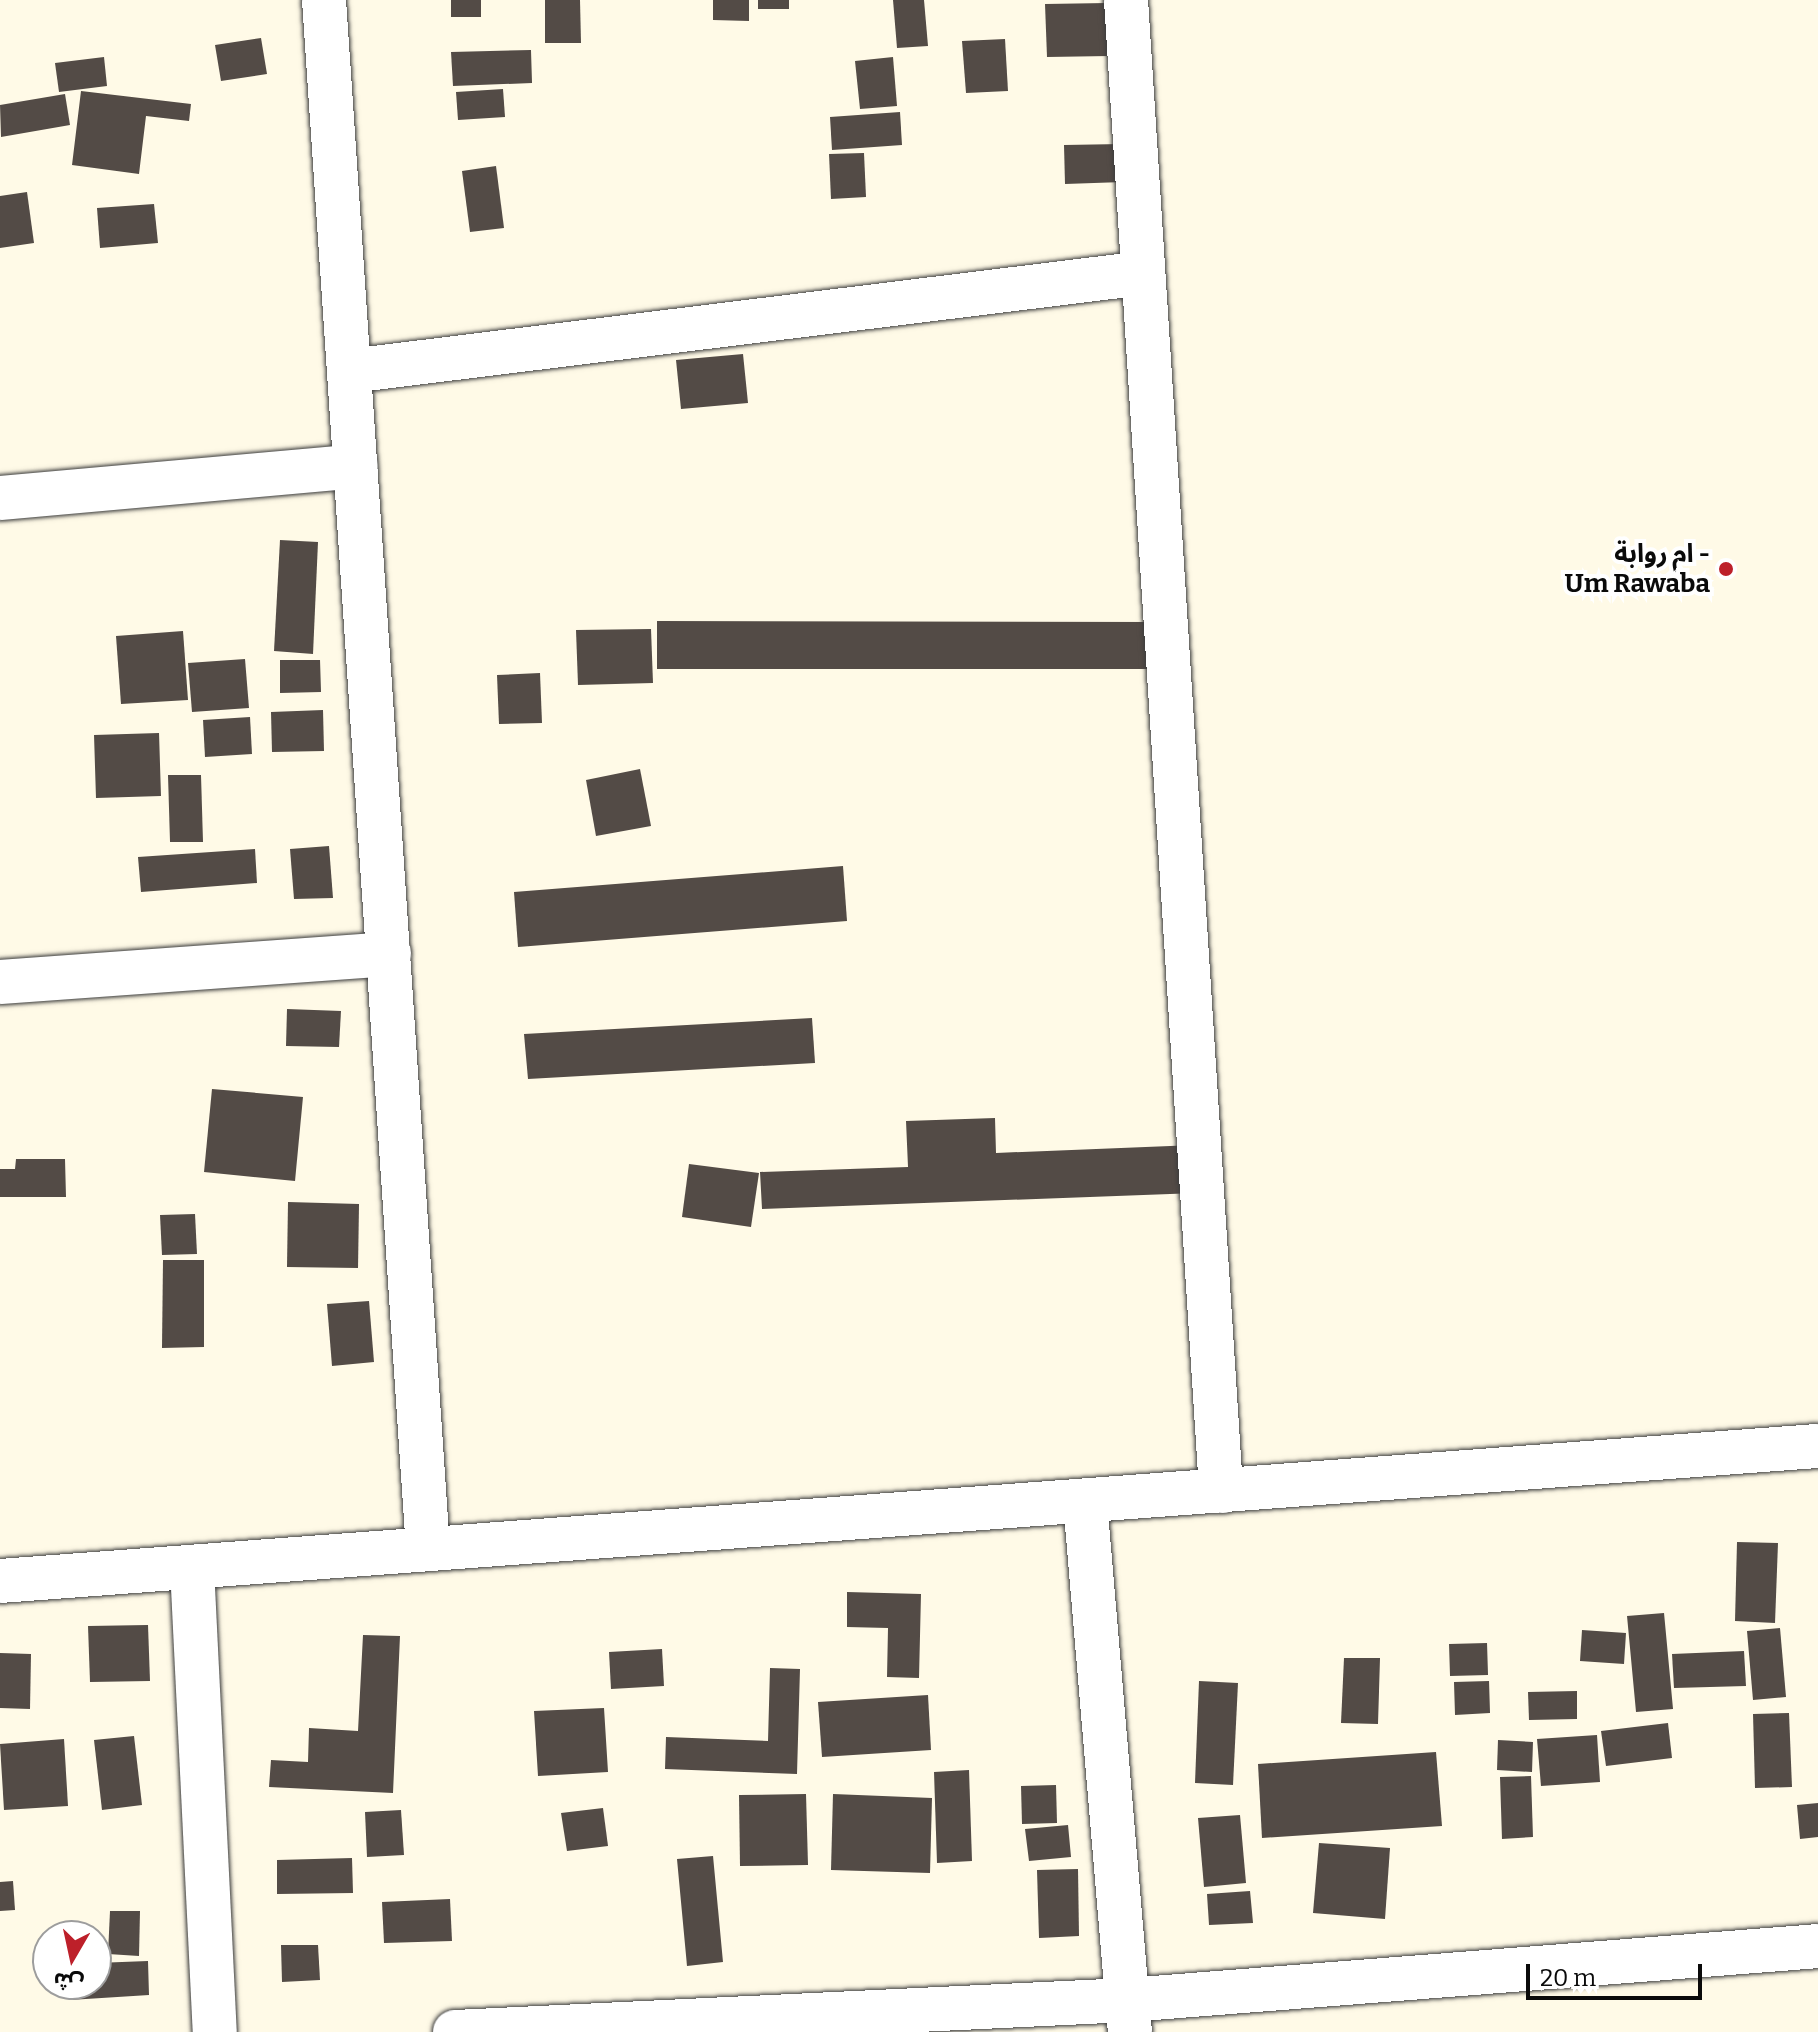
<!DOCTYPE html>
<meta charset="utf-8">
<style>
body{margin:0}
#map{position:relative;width:1818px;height:2032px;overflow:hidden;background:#fffae7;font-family:Bitter,"Noto Sans Arabic",serif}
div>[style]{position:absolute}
.building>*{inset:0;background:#534b46}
.roads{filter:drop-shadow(0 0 2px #3d3d3d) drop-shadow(0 0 2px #3d3d3d)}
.minor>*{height:44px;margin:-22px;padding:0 22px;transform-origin:22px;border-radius:22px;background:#fff}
.dots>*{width:22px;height:22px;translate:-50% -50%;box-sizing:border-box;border:4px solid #fff;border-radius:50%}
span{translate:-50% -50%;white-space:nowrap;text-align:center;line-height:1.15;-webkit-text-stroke:8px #fff;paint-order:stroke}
.poi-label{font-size:26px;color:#0a0a0a;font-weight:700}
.right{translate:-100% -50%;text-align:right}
.north{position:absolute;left:32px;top:1920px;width:80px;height:80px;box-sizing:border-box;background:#fff;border:2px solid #9d9d9d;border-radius:50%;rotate:189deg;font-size:22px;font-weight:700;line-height:32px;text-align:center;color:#0a0a0a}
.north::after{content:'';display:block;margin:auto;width:28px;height:36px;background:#bd202a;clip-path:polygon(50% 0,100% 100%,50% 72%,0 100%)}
.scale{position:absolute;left:1526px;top:1964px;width:176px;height:36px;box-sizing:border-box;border:4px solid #0a0a0a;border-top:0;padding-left:10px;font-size:24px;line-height:28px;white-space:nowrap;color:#0a0a0a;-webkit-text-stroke:6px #fff;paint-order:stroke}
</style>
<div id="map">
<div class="building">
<i style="clip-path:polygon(451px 0,481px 0,481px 17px,451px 17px)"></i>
<i style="clip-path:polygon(545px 0,580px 0,581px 43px,545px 43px)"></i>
<i style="clip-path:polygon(713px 0,749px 0,749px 21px,713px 20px)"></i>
<i style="clip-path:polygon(758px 0,789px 0,789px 9px,758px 9px)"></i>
<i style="clip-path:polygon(893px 0,924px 0,928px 46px,897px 48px)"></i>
<i style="clip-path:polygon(1107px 3px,1109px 56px,1047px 57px,1045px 4px)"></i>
<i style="clip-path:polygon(261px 38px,267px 74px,221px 81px,215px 45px)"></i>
<i style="clip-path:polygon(1005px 39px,1008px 91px,966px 93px,962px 41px)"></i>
<i style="clip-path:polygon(531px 50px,532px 83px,453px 86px,451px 52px)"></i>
<i style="clip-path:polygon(104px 57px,107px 86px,59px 92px,55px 63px)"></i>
<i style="clip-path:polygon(893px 57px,897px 106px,860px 109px,855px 61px)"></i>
<i style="clip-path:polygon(503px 89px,505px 117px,458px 120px,456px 92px)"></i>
<i style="clip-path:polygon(81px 91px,191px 104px,189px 121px,146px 116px,139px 174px,72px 165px)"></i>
<i style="clip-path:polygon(65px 94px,70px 125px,1px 137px,0 105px)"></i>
<i style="clip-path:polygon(900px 112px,902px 145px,832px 150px,830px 117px)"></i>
<i style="clip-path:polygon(1122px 144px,1123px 182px,1065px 184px,1064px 145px)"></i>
<i style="clip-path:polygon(864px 153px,866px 197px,831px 199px,829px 154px)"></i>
<i style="clip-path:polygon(496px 166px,504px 228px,470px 232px,462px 171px)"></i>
<i style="clip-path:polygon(27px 192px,34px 243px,0 248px,0 196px)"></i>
<i style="clip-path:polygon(154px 204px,158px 243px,100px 248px,97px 208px)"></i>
<i style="clip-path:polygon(743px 354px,748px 403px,681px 409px,676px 360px)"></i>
<i style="clip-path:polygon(280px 540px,318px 542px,313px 654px,274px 651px)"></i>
<i style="clip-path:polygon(657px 621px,1157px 622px,1157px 669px,657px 669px)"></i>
<i style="clip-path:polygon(651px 629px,653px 683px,578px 685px,576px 630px)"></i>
<i style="clip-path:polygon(183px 631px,188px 700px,121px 704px,116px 636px)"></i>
<i style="clip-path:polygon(245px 659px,249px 708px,192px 712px,188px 663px)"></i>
<i style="clip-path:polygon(280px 660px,320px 660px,321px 692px,280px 693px)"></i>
<i style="clip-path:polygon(540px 673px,542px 723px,499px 724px,497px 675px)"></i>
<i style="clip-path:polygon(323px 710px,324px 751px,272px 752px,271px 712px)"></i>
<i style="clip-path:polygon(250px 717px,252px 754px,205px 757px,203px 720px)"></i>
<i style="clip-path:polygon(159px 733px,161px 796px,96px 798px,94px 735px)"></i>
<i style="clip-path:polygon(640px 769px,651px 826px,596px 836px,586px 780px)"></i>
<i style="clip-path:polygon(168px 775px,201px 775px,203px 842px,170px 842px)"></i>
<i style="clip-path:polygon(329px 846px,333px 898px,294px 899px,290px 849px)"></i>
<i style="clip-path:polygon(255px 849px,257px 883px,141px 892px,138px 857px)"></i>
<i style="clip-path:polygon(843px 866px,847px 921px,518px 947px,514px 892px)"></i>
<i style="clip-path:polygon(287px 1009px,341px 1011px,339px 1047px,286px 1046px)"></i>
<i style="clip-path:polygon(812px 1018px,815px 1063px,528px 1079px,524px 1034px)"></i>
<i style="clip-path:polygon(212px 1089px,303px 1097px,295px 1181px,204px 1172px)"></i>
<i style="clip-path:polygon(995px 1118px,996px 1153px,1195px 1145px,1197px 1193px,762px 1209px,760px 1172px,908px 1167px,906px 1121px)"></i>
<i style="clip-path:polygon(16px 1159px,65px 1159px,66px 1197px,0 1197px,0 1169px,15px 1169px)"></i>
<i style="clip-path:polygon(689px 1164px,759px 1173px,751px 1227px,682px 1217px)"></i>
<i style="clip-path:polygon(288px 1202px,359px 1204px,358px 1268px,287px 1267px)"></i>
<i style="clip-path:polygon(195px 1214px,197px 1254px,162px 1255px,160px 1215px)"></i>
<i style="clip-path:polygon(163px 1260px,204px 1260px,204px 1347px,162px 1348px)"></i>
<i style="clip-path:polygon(369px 1301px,374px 1362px,332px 1366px,327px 1304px)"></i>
<i style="clip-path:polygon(1737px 1542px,1778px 1543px,1775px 1623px,1735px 1621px)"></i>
<i style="clip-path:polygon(847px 1592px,921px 1594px,919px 1678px,887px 1677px,888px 1628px,847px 1627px)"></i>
<i style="clip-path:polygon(1664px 1613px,1673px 1709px,1636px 1712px,1627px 1616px)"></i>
<i style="clip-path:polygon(148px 1625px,150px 1681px,90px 1682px,88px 1626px)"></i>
<i style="clip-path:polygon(1780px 1628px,1786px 1697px,1753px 1700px,1747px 1631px)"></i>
<i style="clip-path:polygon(1582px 1630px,1626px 1633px,1624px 1664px,1580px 1661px)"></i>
<i style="clip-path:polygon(363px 1635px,400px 1636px,393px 1793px,269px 1787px,271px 1760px,308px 1762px,309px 1728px,358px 1731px)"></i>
<i style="clip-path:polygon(1487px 1643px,1488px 1675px,1450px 1676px,1449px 1644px)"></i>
<i style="clip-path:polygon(662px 1649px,664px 1686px,611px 1689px,609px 1652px)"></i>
<i style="clip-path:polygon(1744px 1651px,1746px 1686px,1674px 1688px,1672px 1654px)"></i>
<i style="clip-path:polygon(0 1653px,31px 1654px,30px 1709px,0 1708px)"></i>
<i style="clip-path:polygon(1344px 1658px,1380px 1658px,1378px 1724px,1341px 1723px)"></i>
<i style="clip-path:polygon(770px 1668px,800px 1669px,797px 1774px,665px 1769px,666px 1737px,768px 1741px)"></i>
<i style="clip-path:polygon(1199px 1681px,1238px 1683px,1233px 1785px,1195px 1783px)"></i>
<i style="clip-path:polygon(1489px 1681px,1490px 1713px,1455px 1715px,1454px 1682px)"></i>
<i style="clip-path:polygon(1577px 1691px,1577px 1719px,1529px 1720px,1528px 1692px)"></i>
<i style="clip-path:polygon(928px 1695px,931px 1750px,822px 1757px,818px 1702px)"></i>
<i style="clip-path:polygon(604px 1708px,608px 1772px,538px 1776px,534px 1711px)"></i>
<i style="clip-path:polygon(1789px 1713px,1792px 1787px,1755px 1788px,1753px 1714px)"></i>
<i style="clip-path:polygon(1668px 1723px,1672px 1758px,1606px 1766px,1601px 1731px)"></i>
<i style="clip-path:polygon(1597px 1735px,1600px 1782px,1541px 1786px,1537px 1739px)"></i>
<i style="clip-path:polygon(134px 1736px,142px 1805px,102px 1810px,94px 1740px)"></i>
<i style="clip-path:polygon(64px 1739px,68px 1806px,4px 1810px,0 1744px)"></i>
<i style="clip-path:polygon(1498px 1740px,1533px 1742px,1532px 1772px,1497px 1770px)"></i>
<i style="clip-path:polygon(1436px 1752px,1442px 1826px,1262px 1838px,1258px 1764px)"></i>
<i style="clip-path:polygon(969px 1770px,972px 1861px,937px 1863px,934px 1772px)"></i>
<i style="clip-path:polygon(1531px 1776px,1533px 1837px,1502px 1839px,1500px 1777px)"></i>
<i style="clip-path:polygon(1056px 1785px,1057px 1823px,1022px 1824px,1021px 1786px)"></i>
<i style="clip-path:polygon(806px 1794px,808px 1865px,740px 1866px,739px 1795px)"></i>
<i style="clip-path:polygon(833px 1794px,932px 1798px,930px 1873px,831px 1870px)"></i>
<i style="clip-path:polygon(1818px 1803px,1818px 1837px,1800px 1839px,1797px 1805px)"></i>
<i style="clip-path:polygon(603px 1808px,608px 1846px,567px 1851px,561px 1813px)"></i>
<i style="clip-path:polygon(401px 1810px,404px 1855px,367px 1857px,365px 1812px)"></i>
<i style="clip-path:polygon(1240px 1815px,1246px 1883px,1204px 1887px,1198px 1818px)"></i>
<i style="clip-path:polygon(1068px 1825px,1071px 1857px,1029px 1861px,1025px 1829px)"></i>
<i style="clip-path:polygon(1319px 1843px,1390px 1848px,1385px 1919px,1313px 1913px)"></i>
<i style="clip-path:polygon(713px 1856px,723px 1962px,687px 1966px,677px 1859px)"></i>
<i style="clip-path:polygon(352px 1858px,353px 1893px,277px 1894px,277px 1860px)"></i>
<i style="clip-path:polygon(1078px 1869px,1079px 1936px,1039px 1938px,1037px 1870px)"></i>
<i style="clip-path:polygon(13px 1881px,15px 1910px,0 1911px,0 1882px)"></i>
<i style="clip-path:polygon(1250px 1891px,1253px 1923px,1209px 1925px,1207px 1894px)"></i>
<i style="clip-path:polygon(450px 1899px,452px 1941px,384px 1943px,382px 1902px)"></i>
<i style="clip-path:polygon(110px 1911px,140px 1911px,139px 1956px,108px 1954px)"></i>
<i style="clip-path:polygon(281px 1945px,318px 1945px,320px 1980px,282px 1982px)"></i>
<i style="clip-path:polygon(148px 1961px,149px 1995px,70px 2000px,69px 1984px,96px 1984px,96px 1963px)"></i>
</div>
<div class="roads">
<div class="minor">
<i style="left:324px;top:0;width:1552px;rotate:86.16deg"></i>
<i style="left:1126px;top:0;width:1494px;rotate:86.35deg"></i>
<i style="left:350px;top:371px;width:799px;rotate:-7.04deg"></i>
<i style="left:0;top:498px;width:357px;rotate:-5.1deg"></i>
<i style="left:0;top:982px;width:390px;rotate:-4.1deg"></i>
<i style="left:1085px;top:1501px;width:533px;rotate:85.16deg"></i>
<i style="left:192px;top:1567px;width:466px;rotate:87.2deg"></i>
<i style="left:0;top:1581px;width:1823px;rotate:-4.25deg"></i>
<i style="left:455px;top:2032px;width:674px;rotate:-2.72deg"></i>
<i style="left:1128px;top:2000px;width:692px;rotate:-4.47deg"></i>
</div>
</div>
<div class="dots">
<i style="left:1726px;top:569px;background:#bd202a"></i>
</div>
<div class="poi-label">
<span class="right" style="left:1710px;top:569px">ام روابة -<br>Um Rawaba</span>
</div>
<div class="north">ش</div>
<div class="scale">20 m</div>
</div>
